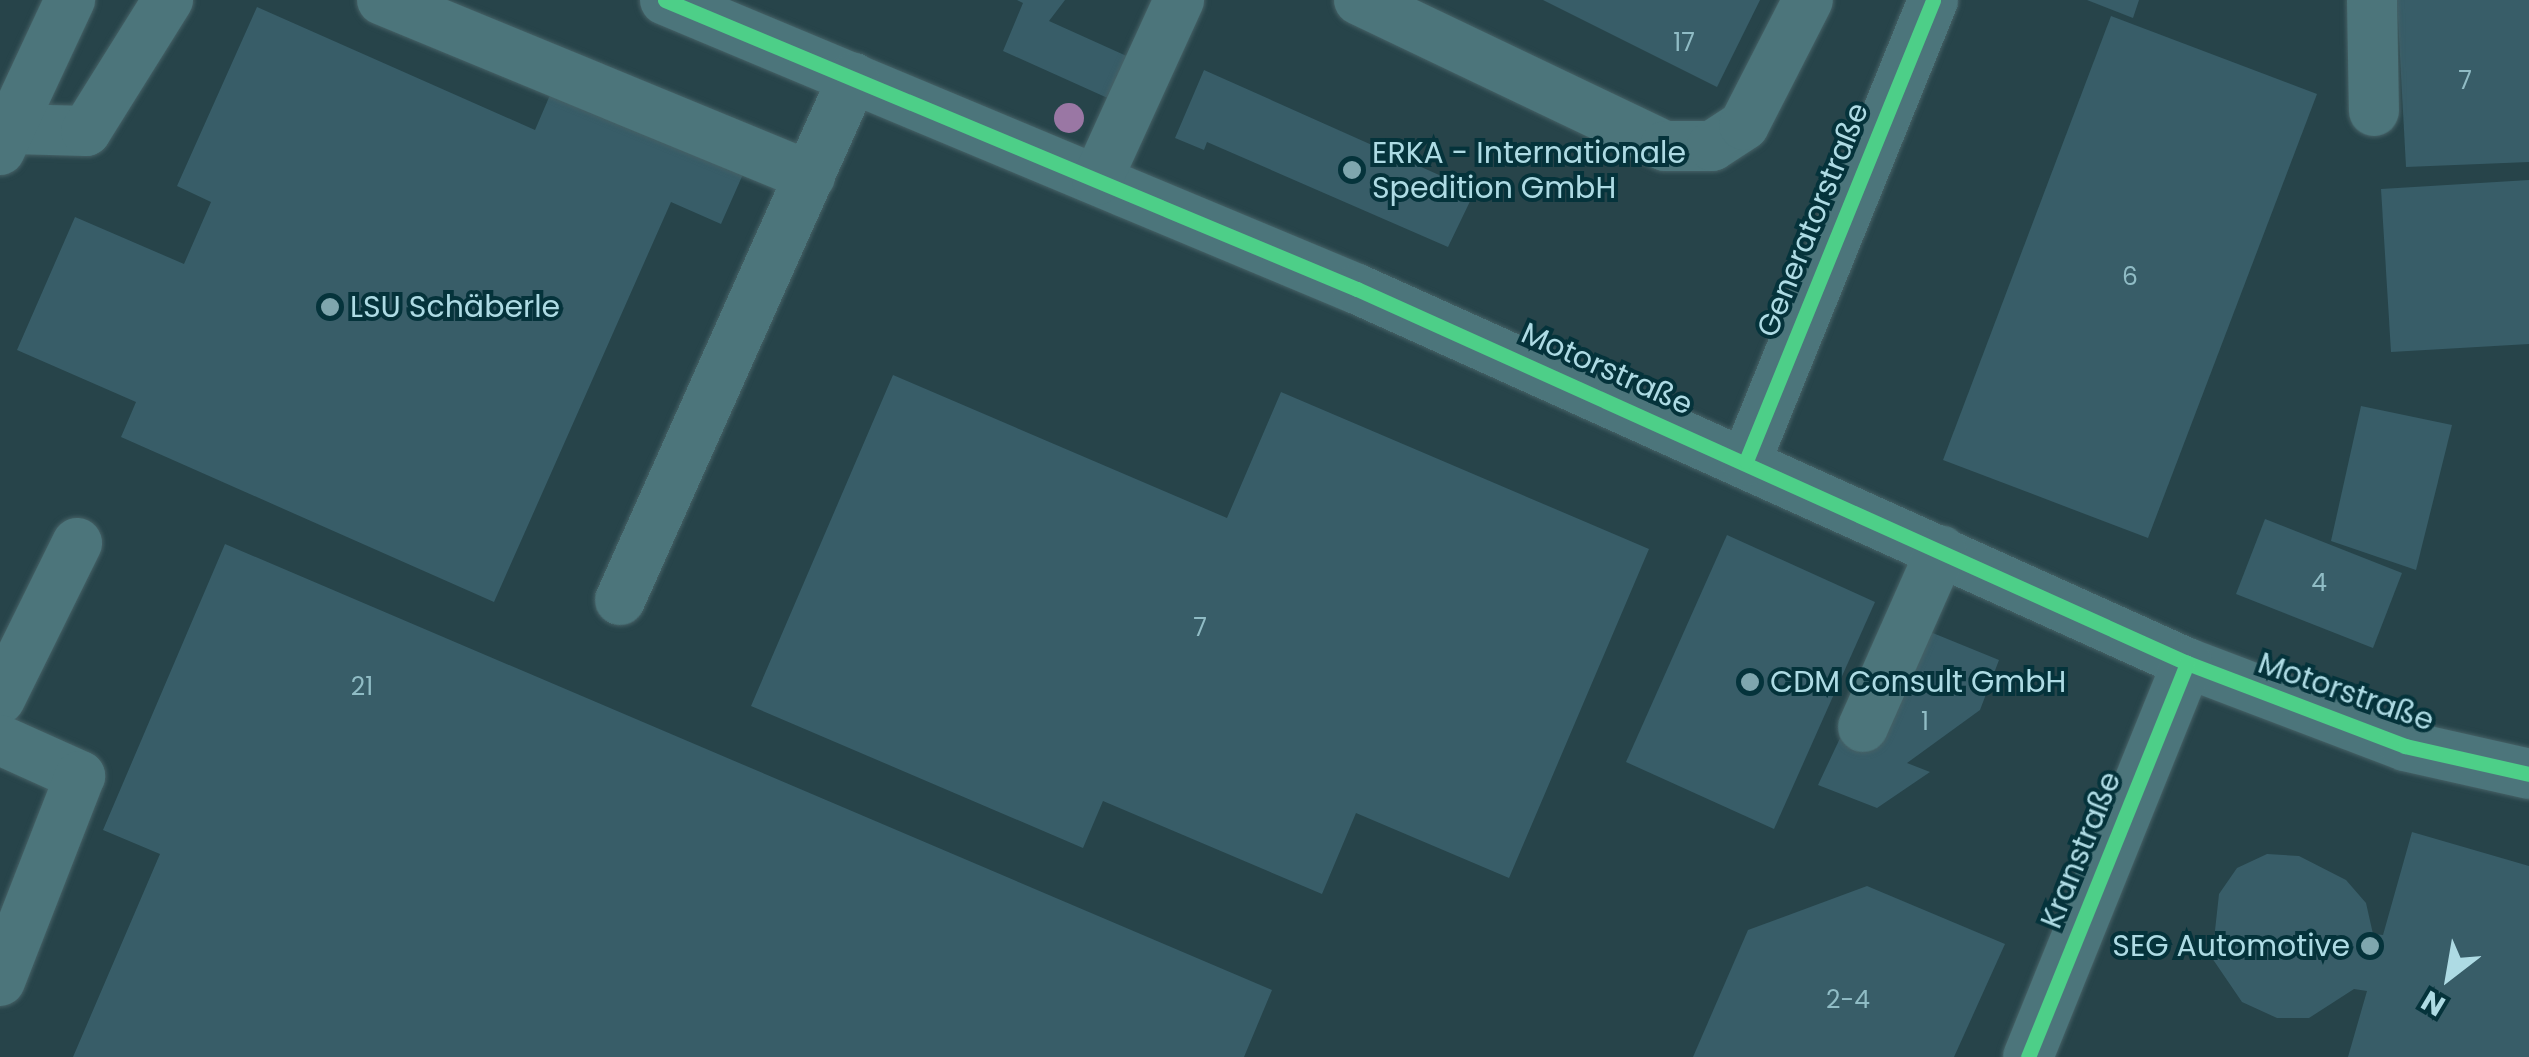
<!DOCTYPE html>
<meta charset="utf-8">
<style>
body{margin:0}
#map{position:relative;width:2529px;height:1057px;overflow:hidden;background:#27444a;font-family:Poppins,sans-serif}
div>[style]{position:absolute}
.building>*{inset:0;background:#385d68}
.roads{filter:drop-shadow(0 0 2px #466166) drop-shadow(0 0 2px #466166)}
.minor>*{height:50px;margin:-25px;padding:0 25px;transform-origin:25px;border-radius:25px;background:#4c757b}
.cycleway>*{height:15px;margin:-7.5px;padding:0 7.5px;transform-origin:7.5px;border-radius:7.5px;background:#4dcf88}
.trees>*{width:30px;height:30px;margin:-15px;border-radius:50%;background:#9a77a4}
.dots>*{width:28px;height:28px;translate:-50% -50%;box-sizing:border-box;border:5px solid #05333b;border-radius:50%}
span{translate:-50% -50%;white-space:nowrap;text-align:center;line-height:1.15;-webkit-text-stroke:8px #05333b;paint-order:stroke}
.number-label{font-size:25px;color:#90bcc5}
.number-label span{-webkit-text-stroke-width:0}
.poi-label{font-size:30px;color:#aedbe4}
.left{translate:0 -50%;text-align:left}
.right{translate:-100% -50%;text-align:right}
.street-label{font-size:30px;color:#aedbe4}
.north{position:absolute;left:2399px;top:927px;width:100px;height:100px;-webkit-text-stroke:8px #05333b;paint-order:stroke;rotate:211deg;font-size:28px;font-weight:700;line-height:40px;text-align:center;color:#aedbe4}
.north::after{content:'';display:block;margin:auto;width:35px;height:45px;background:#aedbe4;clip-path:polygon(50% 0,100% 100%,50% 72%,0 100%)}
</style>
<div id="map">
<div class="building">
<i style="clip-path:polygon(1017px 0,1065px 0,1049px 21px,1131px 58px,1112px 100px,1003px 51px,1023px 3px)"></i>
<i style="clip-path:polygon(1543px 0,1760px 0,1717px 87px)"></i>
<i style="clip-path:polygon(2087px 0,2139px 0,2133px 18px)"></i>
<i style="clip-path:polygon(2397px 0,2529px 0,2529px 162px,2406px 167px)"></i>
<i style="clip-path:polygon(257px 7px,535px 130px,553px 88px,744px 172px,721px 224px,671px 202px,494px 602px,121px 437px,136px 402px,17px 350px,75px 217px,184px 264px,211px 202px,177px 186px)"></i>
<i style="clip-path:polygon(2111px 16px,2317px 94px,2148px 538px,1943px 460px)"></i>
<i style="clip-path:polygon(1204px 70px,1475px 191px,1448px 247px,1207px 142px,1204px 150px,1175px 138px)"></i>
<i style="clip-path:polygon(2529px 180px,2529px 344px,2391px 352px,2381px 189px)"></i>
<i style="clip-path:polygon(893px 375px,1227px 518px,1281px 392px,1649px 549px,1509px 878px,1356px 813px,1322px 894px,1103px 801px,1083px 848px,751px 706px)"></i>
<i style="clip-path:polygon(2361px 406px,2452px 425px,2416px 570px,2331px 541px)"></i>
<i style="clip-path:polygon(2265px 519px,2402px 573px,2373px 648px,2236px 594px)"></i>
<i style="clip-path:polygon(1727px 535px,1875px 602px,1774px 829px,1626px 762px)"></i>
<i style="clip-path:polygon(225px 544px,1272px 990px,1244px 1057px,73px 1057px,160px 854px,103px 830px)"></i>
<i style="clip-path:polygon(1923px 629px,1999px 660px,1980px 710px,1907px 763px,1930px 772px,1877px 808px,1818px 785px,1842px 734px)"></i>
<i style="clip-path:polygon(2412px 832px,2529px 866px,2529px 1057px,2348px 1057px,2367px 991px,2354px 989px,2309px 1018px,2277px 1018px,2242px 1002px,2212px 958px,2219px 894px,2237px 868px,2267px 854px,2299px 856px,2346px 880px,2366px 903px,2373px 934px,2383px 935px)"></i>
<i style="clip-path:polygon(1867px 886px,2005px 944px,1954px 1057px,1693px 1057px,1748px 930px)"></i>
</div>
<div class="roads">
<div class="minor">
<i style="left:382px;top:0;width:463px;rotate:22.4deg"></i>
<i style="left:665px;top:0;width:750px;rotate:22.67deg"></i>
<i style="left:1357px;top:289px;width:910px;rotate:24.26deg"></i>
<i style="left:2187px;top:663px;width:233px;rotate:20.8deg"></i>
<i style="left:2405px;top:746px;width:127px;rotate:12.7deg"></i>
<i style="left:1359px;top:0;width:339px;rotate:25.5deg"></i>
<i style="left:1665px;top:146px;width:47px"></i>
<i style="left:1712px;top:146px;width:38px;rotate:-33deg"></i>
<i style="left:1744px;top:125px;width:140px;rotate:-62.9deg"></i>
<i style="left:2372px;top:0;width:111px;rotate:89deg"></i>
<i style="left:13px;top:129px;width:73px;rotate:1.6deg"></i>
<i style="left:86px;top:131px;width:155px;rotate:-58deg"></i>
<i style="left:0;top:150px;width:166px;rotate:-65deg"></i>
<i style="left:1097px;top:180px;width:198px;rotate:-65.5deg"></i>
<i style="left:1746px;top:461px;width:497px;rotate:-67.9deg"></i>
<i style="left:620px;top:600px;width:572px;rotate:-65.95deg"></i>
<i style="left:0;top:699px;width:174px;rotate:-63.7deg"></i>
<i style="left:1863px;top:727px;width:193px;rotate:-66.1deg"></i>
<i style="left:0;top:740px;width:88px;rotate:24.2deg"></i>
<i style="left:80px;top:776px;width:220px;rotate:111.3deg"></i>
<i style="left:2028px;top:1057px;width:425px;rotate:-68deg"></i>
</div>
</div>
<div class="cycleway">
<i style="left:665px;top:0;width:750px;rotate:22.67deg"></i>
<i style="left:1357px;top:289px;width:910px;rotate:24.26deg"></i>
<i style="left:2187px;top:663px;width:233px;rotate:20.8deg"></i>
<i style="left:2405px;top:746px;width:127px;rotate:12.7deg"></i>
<i style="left:1746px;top:461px;width:497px;rotate:-67.9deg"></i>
<i style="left:2028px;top:1057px;width:425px;rotate:-68deg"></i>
</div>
<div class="trees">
<i style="left:1069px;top:118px"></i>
</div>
<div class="dots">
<i style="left:1352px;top:170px;background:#7fa6ae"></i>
<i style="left:330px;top:307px;background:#7fa6ae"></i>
<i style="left:1750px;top:682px;background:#7fa6ae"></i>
<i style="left:2370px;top:946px;background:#7fa6ae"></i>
</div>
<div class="number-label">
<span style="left:1684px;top:43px">17</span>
<span style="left:2465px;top:81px">7</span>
<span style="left:2130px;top:277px">6</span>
<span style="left:2319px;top:583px">4</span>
<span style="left:1200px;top:628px">7</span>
<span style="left:362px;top:687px">21</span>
<span style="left:1925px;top:722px">1</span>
<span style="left:1848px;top:1000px">2-4</span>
</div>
<div class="poi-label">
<span class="left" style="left:1372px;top:170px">ERKA - Internationale<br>Spedition GmbH</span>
<span class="left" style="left:350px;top:307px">LSU Schäberle</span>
<span class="left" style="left:1770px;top:682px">CDM Consult GmbH</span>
<span class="right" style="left:2350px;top:946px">SEG Automotive</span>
</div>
<div class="street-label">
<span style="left:1813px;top:220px;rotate:-68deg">Generatorstraße</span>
<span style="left:1607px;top:369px;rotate:24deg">Motorstraße</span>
<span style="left:2346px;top:692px;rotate:19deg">Motorstraße</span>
<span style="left:2081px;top:850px;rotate:-68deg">Kranstraße</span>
</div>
<div class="north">N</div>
</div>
